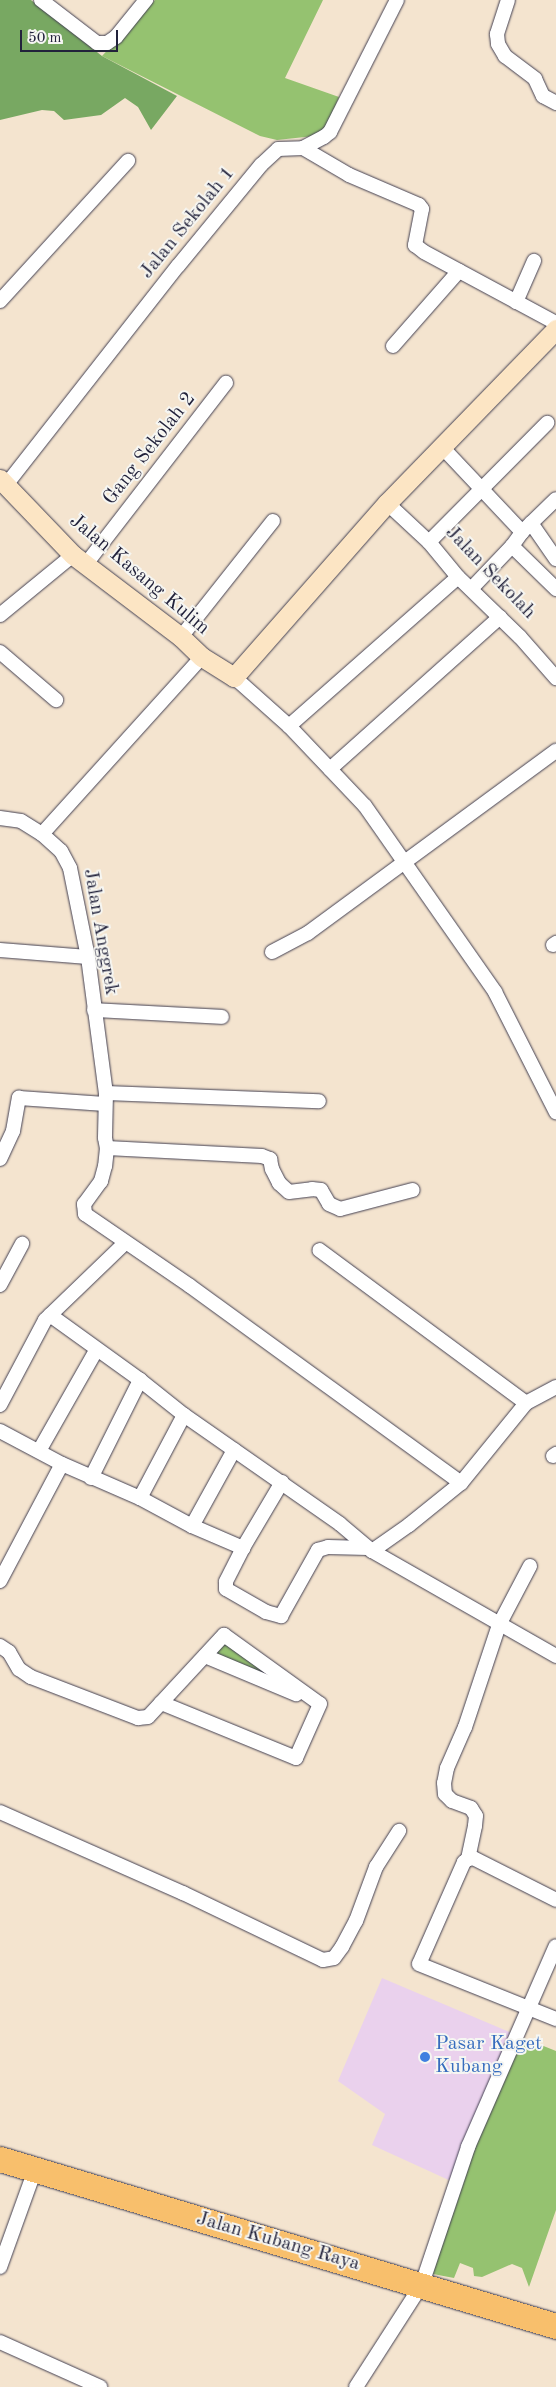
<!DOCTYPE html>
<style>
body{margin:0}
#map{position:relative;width:556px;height:2387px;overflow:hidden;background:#f4e4cf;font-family:"Old Standard TT",serif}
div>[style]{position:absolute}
.built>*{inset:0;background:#ead1ed}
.green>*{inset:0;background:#95c270}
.forest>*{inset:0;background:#78a862}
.roads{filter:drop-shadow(0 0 1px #423f51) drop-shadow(0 0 1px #423f51)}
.street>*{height:14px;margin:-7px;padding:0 7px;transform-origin:7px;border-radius:7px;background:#fff}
.secondary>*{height:19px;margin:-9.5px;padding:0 9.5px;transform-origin:9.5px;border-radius:9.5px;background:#fce5c4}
.highway>*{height:25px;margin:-12.5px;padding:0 12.5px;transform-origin:12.5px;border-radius:12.5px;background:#f8bf6c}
.dots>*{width:14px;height:14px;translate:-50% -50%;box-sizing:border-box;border:2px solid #f6f6f2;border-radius:50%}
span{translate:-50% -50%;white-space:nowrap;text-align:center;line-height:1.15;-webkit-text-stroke:4px #f6f6f2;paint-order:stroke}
.street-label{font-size:20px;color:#22223b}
.shop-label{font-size:20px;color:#366cbe}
.left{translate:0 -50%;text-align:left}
.scale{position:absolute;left:20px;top:30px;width:98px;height:22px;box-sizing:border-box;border:2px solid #22223b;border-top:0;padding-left:6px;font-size:15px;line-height:18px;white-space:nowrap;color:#22223b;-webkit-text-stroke:4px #f6f6f2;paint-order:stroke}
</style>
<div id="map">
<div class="built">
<i style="clip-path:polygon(382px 1978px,512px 2033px,453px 2182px,372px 2145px,385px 2114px,338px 2081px)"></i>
</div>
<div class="green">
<i style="clip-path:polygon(155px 0,323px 0,285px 78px,339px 97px,325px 130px,314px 136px,277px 140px,260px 136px,102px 56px)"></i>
<i style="clip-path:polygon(224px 1640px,275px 1679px,214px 1655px)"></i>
<i style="clip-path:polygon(521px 2037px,556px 2051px,556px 2210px,529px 2287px,522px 2268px,512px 2264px,482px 2277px,474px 2276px,473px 2268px,460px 2263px,454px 2278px,433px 2274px,448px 2220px,474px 2148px)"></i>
</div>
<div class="forest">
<i style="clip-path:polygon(0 0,31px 0,102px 56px,177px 96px,151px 130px,138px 107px,125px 98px,101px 115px,64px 120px,54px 111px,42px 110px,0 120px)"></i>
</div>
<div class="roads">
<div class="street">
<i style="left:41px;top:0;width:71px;rotate:37.5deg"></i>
<i style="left:97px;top:43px;width:10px"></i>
<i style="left:107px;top:43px;width:11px;rotate:-34deg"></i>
<i style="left:116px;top:37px;width:48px;rotate:-51deg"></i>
<i style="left:508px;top:0;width:36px;rotate:108deg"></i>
<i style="left:497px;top:34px;width:10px;rotate:84deg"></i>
<i style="left:498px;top:44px;width:14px;rotate:60deg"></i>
<i style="left:505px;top:56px;width:38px;rotate:37deg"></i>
<i style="left:535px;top:79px;width:19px;rotate:65deg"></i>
<i style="left:543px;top:96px;width:15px;rotate:28deg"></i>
<i style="left:303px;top:148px;width:53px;rotate:30.4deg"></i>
<i style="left:349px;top:175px;width:76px;rotate:23.2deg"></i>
<i style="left:419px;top:205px;width:5px;rotate:53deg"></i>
<i style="left:422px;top:209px;width:37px;rotate:101deg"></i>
<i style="left:415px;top:245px;width:11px;rotate:38deg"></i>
<i style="left:424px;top:252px;width:150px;rotate:28.3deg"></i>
<i style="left:0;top:301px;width:190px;rotate:-47.6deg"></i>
<i style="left:516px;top:302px;width:45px;rotate:-66.3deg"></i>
<i style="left:393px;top:346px;width:100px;rotate:-48.7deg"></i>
<i style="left:442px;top:447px;width:117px;rotate:46.7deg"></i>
<i style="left:6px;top:485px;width:278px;rotate:-51.9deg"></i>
<i style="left:178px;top:266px;width:131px;rotate:-50.6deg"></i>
<i style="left:261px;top:165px;width:23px;rotate:-43deg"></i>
<i style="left:278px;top:149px;width:25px;rotate:-2deg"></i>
<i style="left:303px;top:148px;width:24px;rotate:-28deg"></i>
<i style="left:324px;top:137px;width:8px;rotate:-40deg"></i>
<i style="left:330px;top:132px;width:148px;rotate:-63.1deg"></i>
<i style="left:387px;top:503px;width:57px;rotate:42.9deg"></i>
<i style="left:429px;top:542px;width:45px;rotate:50.4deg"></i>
<i style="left:458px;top:577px;width:86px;rotate:44.1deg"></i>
<i style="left:520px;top:637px;width:55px;rotate:48.7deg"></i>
<i style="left:531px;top:523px;width:44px;rotate:55.2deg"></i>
<i style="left:429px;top:542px;width:168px;rotate:-45.2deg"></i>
<i style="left:512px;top:546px;width:62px;rotate:44.3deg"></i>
<i style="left:86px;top:564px;width:229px;rotate:-52.3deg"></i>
<i style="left:471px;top:589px;width:59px;rotate:-46.4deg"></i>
<i style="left:512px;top:546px;width:17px;rotate:-54deg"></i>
<i style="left:522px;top:532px;width:47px;rotate:-44.1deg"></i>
<i style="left:0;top:615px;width:94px;rotate:-39.4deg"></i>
<i style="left:181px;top:637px;width:148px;rotate:-51.6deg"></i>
<i style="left:0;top:652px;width:74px;rotate:40.6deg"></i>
<i style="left:234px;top:677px;width:74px;rotate:41.7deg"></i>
<i style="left:289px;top:726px;width:110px;rotate:46.5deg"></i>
<i style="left:365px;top:806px;width:227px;rotate:55deg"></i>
<i style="left:495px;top:992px;width:135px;rotate:63.1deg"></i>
<i style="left:289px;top:726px;width:225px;rotate:-41.4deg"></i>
<i style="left:330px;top:769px;width:228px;rotate:-41.8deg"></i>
<i style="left:0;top:818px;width:21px;rotate:8deg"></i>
<i style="left:21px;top:821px;width:25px;rotate:32deg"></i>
<i style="left:42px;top:834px;width:25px;rotate:42deg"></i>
<i style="left:61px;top:851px;width:19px;rotate:62deg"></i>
<i style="left:70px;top:868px;width:91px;rotate:78.6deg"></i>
<i style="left:88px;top:957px;width:137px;rotate:82.5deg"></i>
<i style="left:106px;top:1093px;width:45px;rotate:91.3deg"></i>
<i style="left:105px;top:1138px;width:10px;rotate:79deg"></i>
<i style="left:107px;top:1148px;width:18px;rotate:96deg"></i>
<i style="left:105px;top:1166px;width:16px;rotate:105deg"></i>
<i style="left:101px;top:1181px;width:29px;rotate:126deg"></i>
<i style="left:84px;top:1204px;width:10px;rotate:84deg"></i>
<i style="left:85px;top:1214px;width:127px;rotate:34.4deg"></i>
<i style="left:190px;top:1286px;width:335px;rotate:36deg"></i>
<i style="left:42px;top:834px;width:239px;rotate:-47.9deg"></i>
<i style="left:553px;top:945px;width:4px;rotate:-34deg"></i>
<i style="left:0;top:950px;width:88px;rotate:4.5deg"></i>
<i style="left:272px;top:952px;width:41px;rotate:-27.8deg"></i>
<i style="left:308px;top:933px;width:308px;rotate:-36.3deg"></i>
<i style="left:94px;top:1010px;width:128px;rotate:3.1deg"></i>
<i style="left:106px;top:1093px;width:213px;rotate:2.2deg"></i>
<i style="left:107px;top:1148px;width:155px;rotate:3deg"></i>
<i style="left:262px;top:1156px;width:9px;rotate:21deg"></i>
<i style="left:270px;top:1159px;width:10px;rotate:79deg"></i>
<i style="left:272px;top:1169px;width:16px;rotate:63deg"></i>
<i style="left:279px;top:1183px;width:13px;rotate:42deg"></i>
<i style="left:289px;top:1192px;width:23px;rotate:-7deg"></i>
<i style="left:312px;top:1189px;width:9px;rotate:6deg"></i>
<i style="left:321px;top:1190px;width:16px;rotate:60deg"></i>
<i style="left:329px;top:1204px;width:12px;rotate:24deg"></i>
<i style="left:340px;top:1209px;width:75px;rotate:-14.6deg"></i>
<i style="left:0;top:1159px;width:31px;rotate:-65deg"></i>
<i style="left:13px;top:1131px;width:34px;rotate:-80deg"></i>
<i style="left:19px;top:1098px;width:86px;rotate:4deg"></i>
<i style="left:0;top:1285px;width:47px;rotate:-61.8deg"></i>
<i style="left:50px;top:1315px;width:111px;rotate:35.8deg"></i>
<i style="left:140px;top:1380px;width:56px;rotate:38.5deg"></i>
<i style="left:184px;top:1415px;width:190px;rotate:34.9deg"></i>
<i style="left:340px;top:1524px;width:42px;rotate:40.2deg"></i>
<i style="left:372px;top:1551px;width:45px;rotate:-35.1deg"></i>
<i style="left:409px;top:1525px;width:67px;rotate:-38.9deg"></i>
<i style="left:461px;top:1483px;width:103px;rotate:-50.9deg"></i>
<i style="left:526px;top:1403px;width:257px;rotate:-143.5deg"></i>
<i style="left:526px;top:1403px;width:34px;rotate:-28deg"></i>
<i style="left:0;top:1405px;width:96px;rotate:-62.1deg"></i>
<i style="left:45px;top:1320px;width:111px;rotate:-43.9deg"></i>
<i style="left:0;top:1431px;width:70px;rotate:28deg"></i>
<i style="left:62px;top:1464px;width:85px;rotate:23.6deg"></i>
<i style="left:140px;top:1498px;width:59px;rotate:28.3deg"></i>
<i style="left:192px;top:1526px;width:56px;rotate:23.3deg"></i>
<i style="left:39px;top:1451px;width:117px;rotate:-60.4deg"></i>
<i style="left:553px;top:1456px;width:4px;rotate:-34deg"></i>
<i style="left:91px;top:1478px;width:110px;rotate:-63.4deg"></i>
<i style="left:282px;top:1482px;width:77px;rotate:120.6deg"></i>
<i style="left:243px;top:1548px;width:38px;rotate:117deg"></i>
<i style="left:226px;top:1582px;width:7px;rotate:90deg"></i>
<i style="left:226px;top:1589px;width:46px;rotate:29.9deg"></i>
<i style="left:266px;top:1612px;width:16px;rotate:15deg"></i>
<i style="left:281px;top:1616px;width:76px;rotate:-60.7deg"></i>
<i style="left:318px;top:1550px;width:10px;rotate:-17deg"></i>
<i style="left:328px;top:1547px;width:40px;rotate:1.4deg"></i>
<i style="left:140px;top:1498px;width:94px;rotate:-62.1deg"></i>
<i style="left:192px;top:1526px;width:87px;rotate:-61.1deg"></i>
<i style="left:372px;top:1551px;width:212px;rotate:29.7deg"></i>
<i style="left:530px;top:1566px;width:67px;rotate:117.7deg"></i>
<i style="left:499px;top:1625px;width:108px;rotate:108.4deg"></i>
<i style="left:465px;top:1727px;width:45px;rotate:113.7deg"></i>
<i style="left:447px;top:1768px;width:15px;rotate:101deg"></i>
<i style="left:444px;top:1783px;width:11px;rotate:85deg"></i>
<i style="left:445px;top:1794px;width:10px;rotate:45deg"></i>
<i style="left:452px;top:1801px;width:20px;rotate:20deg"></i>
<i style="left:471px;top:1808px;width:9px;rotate:58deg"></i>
<i style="left:476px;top:1816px;width:10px;rotate:96deg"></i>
<i style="left:475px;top:1826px;width:34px;rotate:102deg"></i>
<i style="left:468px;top:1859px;width:5px;rotate:143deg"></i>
<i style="left:464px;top:1862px;width:111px;rotate:113.8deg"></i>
<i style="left:419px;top:1964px;width:148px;rotate:21.9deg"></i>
<i style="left:0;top:1581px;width:132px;rotate:-62.1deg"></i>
<i style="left:0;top:1646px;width:11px;rotate:34deg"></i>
<i style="left:9px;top:1652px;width:20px;rotate:60deg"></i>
<i style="left:19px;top:1669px;width:14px;rotate:34deg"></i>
<i style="left:31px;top:1677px;width:115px;rotate:21deg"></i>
<i style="left:138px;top:1718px;width:10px;rotate:-6deg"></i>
<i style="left:148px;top:1717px;width:112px;rotate:-47.2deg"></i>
<i style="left:224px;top:1635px;width:118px;rotate:35.7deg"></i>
<i style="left:320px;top:1704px;width:59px;rotate:114deg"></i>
<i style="left:296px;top:1758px;width:146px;rotate:-157.8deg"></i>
<i style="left:205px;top:1656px;width:99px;rotate:22.7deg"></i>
<i style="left:0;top:1812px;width:200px;rotate:23.9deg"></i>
<i style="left:183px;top:1893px;width:155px;rotate:25.6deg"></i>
<i style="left:323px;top:1960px;width:11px;rotate:-10deg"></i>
<i style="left:334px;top:1958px;width:14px;rotate:-54deg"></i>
<i style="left:342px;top:1947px;width:30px;rotate:-62deg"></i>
<i style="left:356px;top:1921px;width:58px;rotate:-69.7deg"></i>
<i style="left:376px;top:1867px;width:43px;rotate:-57.4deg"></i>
<i style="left:468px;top:1859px;width:5px;rotate:-11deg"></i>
<i style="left:473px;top:1858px;width:93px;rotate:26.8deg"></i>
<i style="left:0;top:2267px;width:103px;rotate:-70.2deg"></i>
<i style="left:0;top:2342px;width:110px;rotate:24.2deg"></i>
<i style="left:356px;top:2387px;width:122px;rotate:-57.3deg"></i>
<i style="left:422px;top:2284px;width:145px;rotate:-71.4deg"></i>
<i style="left:468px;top:2147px;width:219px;rotate:-66.4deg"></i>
</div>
<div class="secondary">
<i style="left:0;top:479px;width:105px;rotate:46.2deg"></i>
<i style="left:73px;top:555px;width:136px;rotate:37.2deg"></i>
<i style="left:181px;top:637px;width:29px;rotate:44deg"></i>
<i style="left:202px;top:657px;width:38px;rotate:32deg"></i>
<i style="left:234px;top:677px;width:232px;rotate:-48.7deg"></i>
<i style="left:387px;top:503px;width:243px;rotate:-45.8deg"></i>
</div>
<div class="highway">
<i style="left:0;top:2159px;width:581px;rotate:16.72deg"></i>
</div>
</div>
<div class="dots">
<i style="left:425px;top:2057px;background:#3f7fe0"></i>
</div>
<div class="street-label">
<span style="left:188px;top:223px;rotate:-51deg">Jalan Sekolah 1</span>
<span style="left:150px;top:449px;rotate:-52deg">Gang Sekolah 2</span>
<span style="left:490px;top:573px;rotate:46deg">Jalan Sekolah</span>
<span style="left:139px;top:575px;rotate:40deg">Jalan Kasang Kulim</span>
<span style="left:100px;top:932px;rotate:80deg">Jalan Anggrek</span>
<span style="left:278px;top:2242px;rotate:16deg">Jalan Kubang Raya</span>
</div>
<div class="shop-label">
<span class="left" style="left:435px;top:2056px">Pasar Kaget<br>Kubang</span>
</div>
<div class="scale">50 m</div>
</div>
